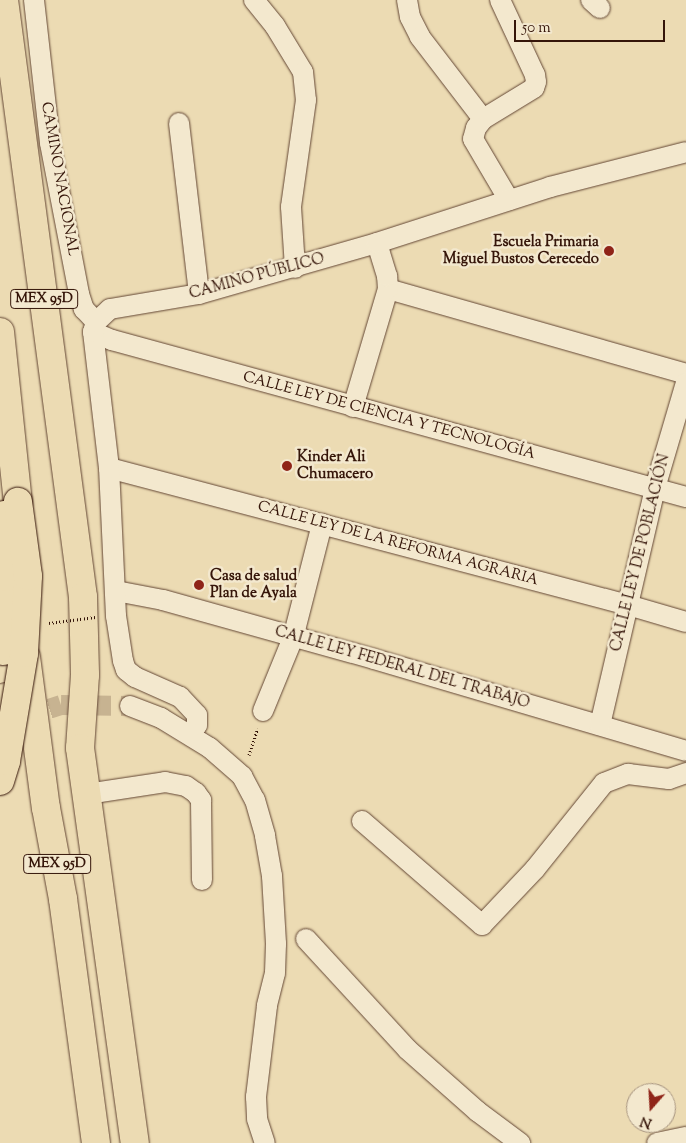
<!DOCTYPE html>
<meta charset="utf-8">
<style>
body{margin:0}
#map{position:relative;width:686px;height:1143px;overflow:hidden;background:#ecdbb3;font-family:"Sorts Mill Goudy",serif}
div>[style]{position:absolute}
.minor-tunnel>*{height:20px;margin-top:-10px;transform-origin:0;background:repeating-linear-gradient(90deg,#c7b391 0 20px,transparent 0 30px)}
.path>*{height:3px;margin-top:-1.5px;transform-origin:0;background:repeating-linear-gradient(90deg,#351509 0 1px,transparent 0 3.5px)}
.roads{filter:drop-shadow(0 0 1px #634634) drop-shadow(0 0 1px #634634)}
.minor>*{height:20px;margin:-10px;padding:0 10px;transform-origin:10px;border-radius:10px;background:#f3e8ce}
.highway>*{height:28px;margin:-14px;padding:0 14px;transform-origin:14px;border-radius:14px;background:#ecdbb3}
.path-bridge>*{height:3px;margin-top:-1.5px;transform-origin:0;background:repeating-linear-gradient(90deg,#351509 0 1px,transparent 0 3.5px)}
.bridges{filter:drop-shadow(0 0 1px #351509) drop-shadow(0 0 1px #351509)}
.highway-bridge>*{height:28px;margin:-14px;padding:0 14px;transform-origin:14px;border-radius:14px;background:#ecdbb3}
.dots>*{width:14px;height:14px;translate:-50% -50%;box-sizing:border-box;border:2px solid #f3e8ce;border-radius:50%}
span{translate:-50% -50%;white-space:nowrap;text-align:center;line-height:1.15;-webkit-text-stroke:5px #f3e8ce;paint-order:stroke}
.shield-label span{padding:1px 4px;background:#f3e8ce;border:1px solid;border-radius:4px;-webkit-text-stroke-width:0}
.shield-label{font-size:14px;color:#351509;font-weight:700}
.street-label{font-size:15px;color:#351509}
.poi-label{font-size:15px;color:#351509;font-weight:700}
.right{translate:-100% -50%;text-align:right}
.left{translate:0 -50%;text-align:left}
.north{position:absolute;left:626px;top:1083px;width:50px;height:50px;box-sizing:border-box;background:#f3e8ce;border:1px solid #a7947f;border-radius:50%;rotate:199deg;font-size:14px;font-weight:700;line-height:20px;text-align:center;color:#351509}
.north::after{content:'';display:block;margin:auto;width:18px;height:22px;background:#8f2418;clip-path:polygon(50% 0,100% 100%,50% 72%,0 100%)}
.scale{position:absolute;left:514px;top:20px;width:151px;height:22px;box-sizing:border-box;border:2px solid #351509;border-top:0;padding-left:6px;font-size:15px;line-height:18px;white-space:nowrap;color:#351509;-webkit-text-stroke:4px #f3e8ce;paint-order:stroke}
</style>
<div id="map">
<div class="minor-tunnel">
<i style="left:21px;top:718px;width:42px;rotate:-18deg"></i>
<i style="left:61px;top:705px;width:69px;rotate:0.8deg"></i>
</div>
<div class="path">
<i style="left:249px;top:755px;width:28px;rotate:-72deg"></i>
</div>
<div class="roads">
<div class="minor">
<i style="left:34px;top:0;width:144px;rotate:83.6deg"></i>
<i style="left:50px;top:143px;width:154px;rotate:79.1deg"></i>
<i style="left:79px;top:294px;width:16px;rotate:72deg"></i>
<i style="left:84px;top:309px;width:18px;rotate:47deg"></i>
<i style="left:254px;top:0;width:33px;rotate:51deg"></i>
<i style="left:275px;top:26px;width:54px;rotate:58.7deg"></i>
<i style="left:303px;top:72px;width:28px;rotate:84deg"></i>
<i style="left:306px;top:100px;width:108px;rotate:98deg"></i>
<i style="left:291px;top:207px;width:61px;rotate:86.2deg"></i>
<i style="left:407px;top:0;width:17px;rotate:80deg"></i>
<i style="left:410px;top:17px;width:22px;rotate:63deg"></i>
<i style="left:420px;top:37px;width:103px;rotate:52.5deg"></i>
<i style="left:500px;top:0;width:83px;rotate:65deg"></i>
<i style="left:535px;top:75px;width:7px;rotate:82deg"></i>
<i style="left:536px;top:82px;width:6px;rotate:108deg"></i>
<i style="left:534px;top:88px;width:60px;rotate:148.7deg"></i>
<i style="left:483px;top:119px;width:11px;rotate:128deg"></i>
<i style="left:476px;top:128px;width:11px;rotate:105deg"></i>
<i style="left:473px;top:139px;width:71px;rotate:59.5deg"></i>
<i style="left:591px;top:0;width:12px;rotate:42deg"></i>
<i style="left:179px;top:123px;width:172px;rotate:83.3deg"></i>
<i style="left:388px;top:289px;width:310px;rotate:15.9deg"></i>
<i style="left:93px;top:332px;width:21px;rotate:23deg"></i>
<i style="left:112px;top:340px;width:595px;rotate:15.3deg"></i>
<i style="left:353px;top:407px;width:123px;rotate:-73.5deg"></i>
<i style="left:388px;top:289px;width:13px;rotate:-94deg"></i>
<i style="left:387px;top:276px;width:34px;rotate:-107deg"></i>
<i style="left:109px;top:468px;width:537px;rotate:14.79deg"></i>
<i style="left:628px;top:605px;width:60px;rotate:16.3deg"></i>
<i style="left:116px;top:591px;width:48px;rotate:10.8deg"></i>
<i style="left:163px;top:600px;width:219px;rotate:15.6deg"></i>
<i style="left:374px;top:659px;width:325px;rotate:16.4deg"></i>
<i style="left:130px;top:706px;width:33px;rotate:21deg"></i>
<i style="left:161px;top:718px;width:57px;rotate:31.5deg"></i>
<i style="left:210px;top:748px;width:43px;rotate:41.2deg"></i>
<i style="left:242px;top:776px;width:27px;rotate:62deg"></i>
<i style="left:255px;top:800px;width:37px;rotate:74deg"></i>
<i style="left:265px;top:836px;width:41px;rotate:80.1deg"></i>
<i style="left:272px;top:876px;width:68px;rotate:86.6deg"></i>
<i style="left:276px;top:944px;width:29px;rotate:92deg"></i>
<i style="left:275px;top:973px;width:34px;rotate:104deg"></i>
<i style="left:267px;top:1006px;width:92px;rotate:96.9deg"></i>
<i style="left:256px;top:1097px;width:22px;rotate:87deg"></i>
<i style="left:257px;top:1119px;width:25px;rotate:72deg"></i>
<i style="left:263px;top:711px;width:79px;rotate:-67.7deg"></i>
<i style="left:293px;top:638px;width:118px;rotate:-75.7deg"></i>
<i style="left:600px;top:725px;width:243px;rotate:-76.9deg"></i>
<i style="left:655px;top:488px;width:109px;rotate:-73.6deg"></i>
<i style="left:189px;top:734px;width:12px;rotate:-48deg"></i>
<i style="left:197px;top:725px;width:10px;rotate:-90deg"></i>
<i style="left:197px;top:715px;width:25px;rotate:-133deg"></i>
<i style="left:180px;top:697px;width:49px;rotate:-156deg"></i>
<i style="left:135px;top:677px;width:11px;rotate:-142deg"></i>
<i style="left:126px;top:670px;width:9px;rotate:-108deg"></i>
<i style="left:123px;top:661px;width:46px;rotate:-98.8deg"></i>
<i style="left:116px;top:616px;width:148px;rotate:-92.7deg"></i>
<i style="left:109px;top:468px;width:137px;rotate:-96.7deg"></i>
<i style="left:93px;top:332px;width:10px;rotate:-73deg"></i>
<i style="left:96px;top:322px;width:19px;rotate:-43deg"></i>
<i style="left:110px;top:309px;width:90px;rotate:-9.6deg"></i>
<i style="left:199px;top:294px;width:185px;rotate:-16deg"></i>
<i style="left:377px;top:243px;width:182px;rotate:-17.9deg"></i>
<i style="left:550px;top:187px;width:140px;rotate:-14.4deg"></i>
<i style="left:87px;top:794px;width:79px;rotate:-8.7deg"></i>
<i style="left:165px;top:782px;width:21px;rotate:11deg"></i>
<i style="left:186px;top:786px;width:12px;rotate:35deg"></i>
<i style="left:196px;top:793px;width:9px;rotate:54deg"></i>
<i style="left:201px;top:800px;width:80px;rotate:89.3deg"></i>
<i style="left:362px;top:821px;width:159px;rotate:40.9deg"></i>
<i style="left:482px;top:925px;width:77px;rotate:-46.6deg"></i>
<i style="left:535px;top:869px;width:110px;rotate:-51.3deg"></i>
<i style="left:604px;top:783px;width:26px;rotate:-21deg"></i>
<i style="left:628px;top:774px;width:41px;rotate:7deg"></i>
<i style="left:669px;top:779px;width:18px;rotate:-19deg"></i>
<i style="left:306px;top:939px;width:149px;rotate:47.4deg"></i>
<i style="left:407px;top:1049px;width:94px;rotate:41.5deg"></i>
<i style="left:477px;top:1111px;width:54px;rotate:36.7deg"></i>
<i style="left:657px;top:1143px;width:30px;rotate:-12deg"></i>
</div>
<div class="highway">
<i style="left:4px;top:0;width:602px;rotate:82.46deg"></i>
<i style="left:83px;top:597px;width:78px;rotate:88.5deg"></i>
<i style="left:85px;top:675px;width:73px;rotate:93.9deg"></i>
<i style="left:80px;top:748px;width:399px;rotate:82.1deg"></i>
<i style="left:0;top:332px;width:171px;rotate:84deg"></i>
<i style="left:26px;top:657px;width:152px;rotate:82.5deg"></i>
<i style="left:46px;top:808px;width:93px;rotate:79.4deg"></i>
<i style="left:63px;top:899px;width:246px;rotate:82.3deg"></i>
<i style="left:0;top:669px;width:18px;rotate:-81deg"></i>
</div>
</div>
<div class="path-bridge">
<i style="left:49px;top:623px;width:47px;rotate:-7.3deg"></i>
</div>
<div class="bridges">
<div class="highway-bridge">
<i style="left:3px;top:651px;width:74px;rotate:-86.9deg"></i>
<i style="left:7px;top:577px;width:62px;rotate:-92.8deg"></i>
<i style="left:0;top:781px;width:21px;rotate:-73deg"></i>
<i style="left:6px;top:761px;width:109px;rotate:-80.5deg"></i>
<i style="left:24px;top:653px;width:77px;rotate:-87deg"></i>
<i style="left:28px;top:576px;width:75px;rotate:-97.7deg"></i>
</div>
</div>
<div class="dots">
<i style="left:609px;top:251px;background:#8f2418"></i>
<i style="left:287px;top:466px;background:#8f2418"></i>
<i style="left:199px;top:585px;background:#8f2418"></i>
</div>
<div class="shield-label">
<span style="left:44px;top:299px">MEX 95D</span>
<span style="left:57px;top:864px">MEX 95D</span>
</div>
<div class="street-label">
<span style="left:59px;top:179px;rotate:80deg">CAMINO NACIONAL</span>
<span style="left:257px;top:277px;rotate:-15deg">CAMINO PÚBLICO</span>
<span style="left:389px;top:416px;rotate:15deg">CALLE LEY DE CIENCIA Y TECNOLOGÍA</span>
<span style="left:398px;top:544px;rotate:15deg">CALLE LEY DE LA REFORMA AGRARIA</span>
<span style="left:641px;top:553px;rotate:-76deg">CALLE LEY DE POBLACIÓN</span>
<span style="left:402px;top:668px;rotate:16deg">CALLE LEY FEDERAL DEL TRABAJO</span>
</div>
<div class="poi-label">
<span class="right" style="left:599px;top:251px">Escuela Primaria<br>Miguel Bustos Cerecedo</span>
<span class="left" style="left:297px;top:466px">Kinder Ali<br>Chumacero</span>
<span class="left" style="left:210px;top:585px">Casa de salud<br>Plan de Ayala</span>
</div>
<div class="north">N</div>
<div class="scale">50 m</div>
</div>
